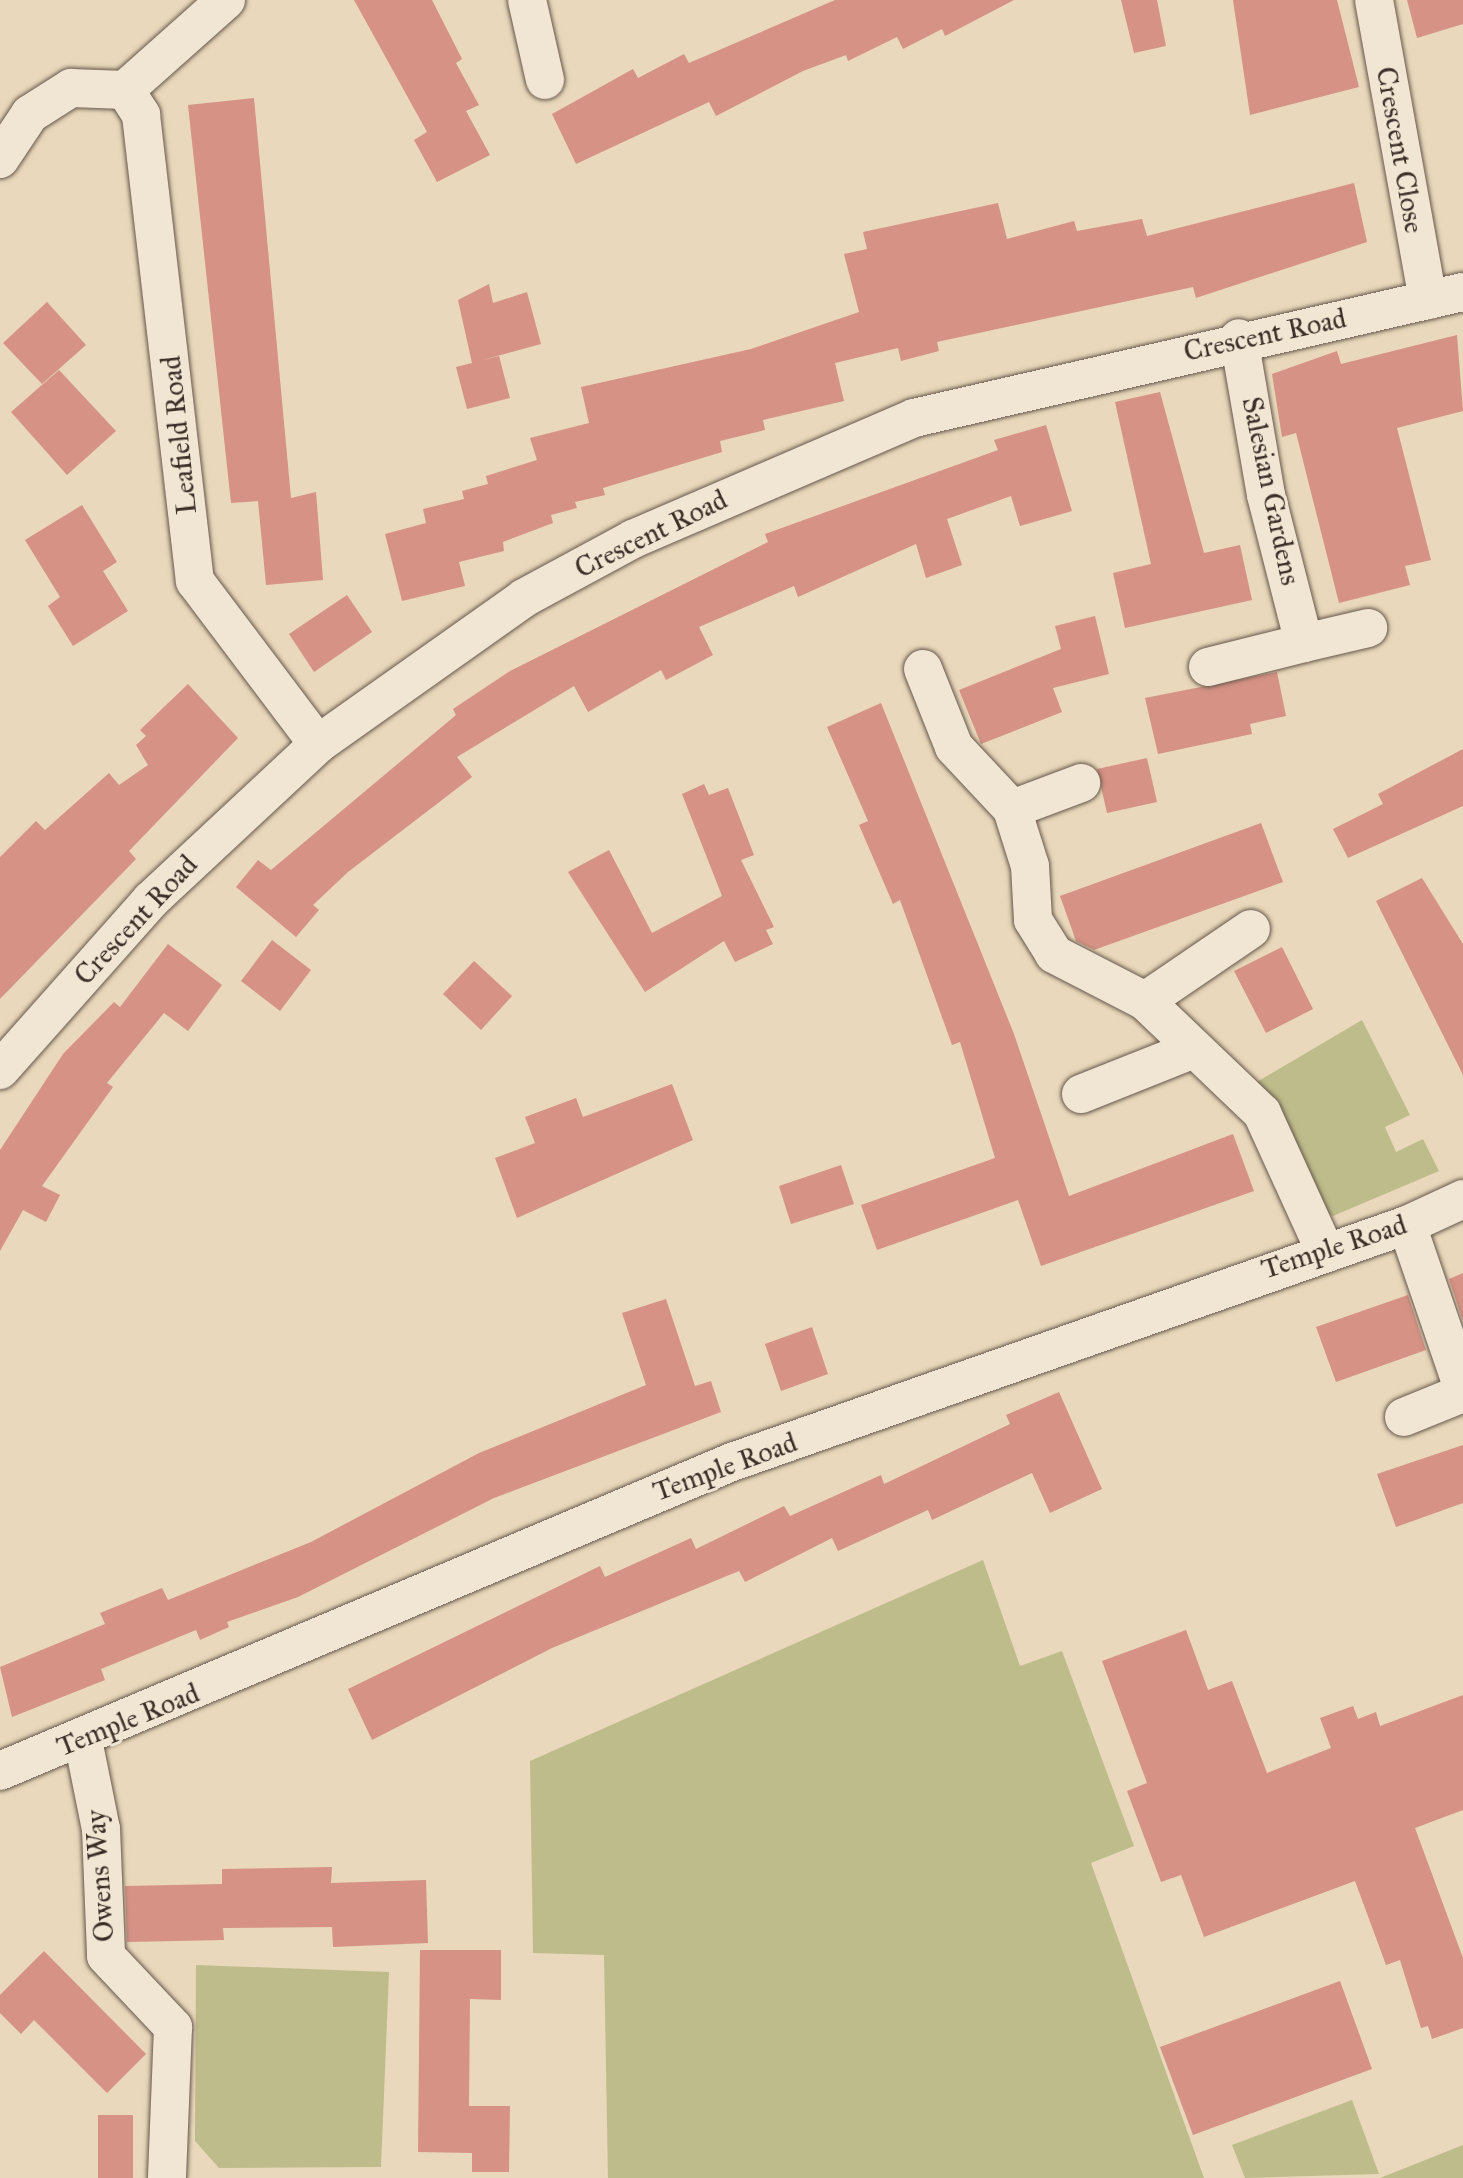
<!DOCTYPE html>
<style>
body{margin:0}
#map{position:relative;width:1463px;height:2178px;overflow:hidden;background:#e9d8bb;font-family:"IM FELL Great Primer",serif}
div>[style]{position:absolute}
.green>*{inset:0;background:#bebc8b}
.building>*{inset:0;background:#d59285}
.roads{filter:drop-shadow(0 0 2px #66584c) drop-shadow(0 0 2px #66584c)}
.minor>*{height:38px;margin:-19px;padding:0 19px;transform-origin:19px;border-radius:19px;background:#f1e6d3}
span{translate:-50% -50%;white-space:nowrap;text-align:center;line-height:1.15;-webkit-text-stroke:6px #f1e6d3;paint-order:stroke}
.street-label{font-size:28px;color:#3a2e27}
</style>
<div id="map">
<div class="green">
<i style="clip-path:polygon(1362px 1020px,1410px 1115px,1385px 1127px,1396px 1152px,1423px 1139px,1439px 1171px,1333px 1216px,1317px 1208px,1250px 1086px)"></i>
<i style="clip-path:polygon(983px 1560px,1020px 1666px,1062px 1651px,1134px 1846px,1091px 1863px,1204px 2178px,608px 2178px,604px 1955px,533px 1953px,530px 1761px)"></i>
<i style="clip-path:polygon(196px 1965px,389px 1972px,381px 2167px,219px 2168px,195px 2141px)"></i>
<i style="clip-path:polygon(1352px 2100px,1379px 2174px,1245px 2178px,1232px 2145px)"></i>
<i style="clip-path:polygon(1463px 2145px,1463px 2178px,1380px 2178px)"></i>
</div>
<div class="building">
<i style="clip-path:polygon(354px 0,432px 0,462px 59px,456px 63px,479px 105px,466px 111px,490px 155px,437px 182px,414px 140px,427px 132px)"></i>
<i style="clip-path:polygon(835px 0,1014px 0,945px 36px,942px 29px,903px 49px,897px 37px,848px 61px,846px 55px,803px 71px,716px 116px,709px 102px,576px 164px,552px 114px,633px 69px,638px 78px,684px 54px,689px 63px)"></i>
<i style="clip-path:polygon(1121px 0,1157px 0,1166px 46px,1134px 53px)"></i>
<i style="clip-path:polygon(1233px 0,1337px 0,1359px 87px,1250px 115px)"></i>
<i style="clip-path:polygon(1407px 0,1463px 0,1463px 24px,1417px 38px)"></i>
<i style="clip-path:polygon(254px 98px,291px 498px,316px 492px,323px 580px,266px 585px,258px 501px,231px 503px,188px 105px)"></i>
<i style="clip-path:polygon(1354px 183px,1367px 242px,1196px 298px,1193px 287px,937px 342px,939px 351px,901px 361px,898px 348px,835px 363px,844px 401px,763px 420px,765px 430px,720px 441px,722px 452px,603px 488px,605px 495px,575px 502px,577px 508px,551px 515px,553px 523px,503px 542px,504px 551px,459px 562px,465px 586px,402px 601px,385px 534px,426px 523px,423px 509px,464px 499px,462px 491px,488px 484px,486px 476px,537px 460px,530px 438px,589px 423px,581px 387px,751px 349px,859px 312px,844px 254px,867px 249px,863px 232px,998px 203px,1007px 239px,1074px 221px,1077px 231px,1142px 219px,1147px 236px)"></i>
<i style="clip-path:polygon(489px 284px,493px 303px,527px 292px,541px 344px,479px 361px,499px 356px,510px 398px,467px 409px,456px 367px,472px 363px,458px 300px)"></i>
<i style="clip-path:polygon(47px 302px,86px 345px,42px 384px,3px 343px)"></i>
<i style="clip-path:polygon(1457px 335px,1463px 411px,1397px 428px,1431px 560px,1405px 566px,1410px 585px,1339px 603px,1296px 433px,1282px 437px,1272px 374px,1337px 351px,1341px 364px)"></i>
<i style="clip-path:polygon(59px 370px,116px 431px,67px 475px,11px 412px)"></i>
<i style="clip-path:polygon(1160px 392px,1204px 553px,1240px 545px,1252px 600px,1125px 628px,1113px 573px,1151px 564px,1115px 402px)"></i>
<i style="clip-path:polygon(1046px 425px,1072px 511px,1020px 526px,1011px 496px,947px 519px,962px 565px,926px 578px,916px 544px,798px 597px,794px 586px,699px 627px,713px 655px,666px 680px,661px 670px,588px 712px,574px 686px,457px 757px,472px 777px,348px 872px,313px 905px,319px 910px,296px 937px,236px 887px,258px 860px,271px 870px,456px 715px,453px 709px,510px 671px,768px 542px,765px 534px,998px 450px,994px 440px)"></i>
<i style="clip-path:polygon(82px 505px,117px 562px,103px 571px,128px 611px,73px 646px,48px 606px,60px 597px,25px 540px)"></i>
<i style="clip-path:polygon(347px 595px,372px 632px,314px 672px,289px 634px)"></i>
<i style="clip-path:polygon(1095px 616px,1109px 674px,1053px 688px,1062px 712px,981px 744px,959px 690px,1061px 649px,1055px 626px)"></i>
<i style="clip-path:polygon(1277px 672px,1286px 716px,1250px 724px,1252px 734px,1158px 754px,1145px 698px)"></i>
<i style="clip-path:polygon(188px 684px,238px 738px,129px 851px,136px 859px,0 999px,0 857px,36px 821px,45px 830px,109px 773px,119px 785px,148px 765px,136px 745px,146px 736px,140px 730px)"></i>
<i style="clip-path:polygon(881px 703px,1014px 1034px,1069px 1196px,1233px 1134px,1254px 1191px,1041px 1266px,1018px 1200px,877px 1250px,861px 1205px,995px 1158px,960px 1042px,952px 1045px,900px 900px,893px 904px,859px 825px,868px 821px,827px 727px)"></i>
<i style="clip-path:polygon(1463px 749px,1463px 806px,1348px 858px,1333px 829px,1383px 804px,1378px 794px)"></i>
<i style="clip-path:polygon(1147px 758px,1157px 802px,1107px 813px,1097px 769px)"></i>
<i style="clip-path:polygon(704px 784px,709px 795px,728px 788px,754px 855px,741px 860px,774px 927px,766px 930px,773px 944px,735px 962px,724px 941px,645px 992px,568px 872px,609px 850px,652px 933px,722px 896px,682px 794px)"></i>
<i style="clip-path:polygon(1261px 823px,1283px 882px,1094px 950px,1076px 941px,1060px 896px)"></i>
<i style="clip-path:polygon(1422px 878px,1463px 944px,1463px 1075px,1376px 901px)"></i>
<i style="clip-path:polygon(272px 940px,311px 970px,280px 1011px,241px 981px)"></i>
<i style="clip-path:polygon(168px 944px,222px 985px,188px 1031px,164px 1013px,107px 1083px,113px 1087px,42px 1186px,60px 1195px,46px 1222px,23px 1210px,0 1251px,0 1150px,63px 1054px,114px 1002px,120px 1007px)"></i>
<i style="clip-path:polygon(1282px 947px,1313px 1009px,1266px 1033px,1234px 971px)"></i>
<i style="clip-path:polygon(474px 961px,512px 996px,481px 1030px,443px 994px)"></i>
<i style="clip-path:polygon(672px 1084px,693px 1140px,517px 1218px,495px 1158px,535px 1143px,525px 1117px,576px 1098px,583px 1117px)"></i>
<i style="clip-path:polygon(841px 1165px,854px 1204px,791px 1224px,779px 1186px)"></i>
<i style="clip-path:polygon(1463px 1273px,1463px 1321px,1449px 1279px)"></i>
<i style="clip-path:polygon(1408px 1295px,1426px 1350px,1336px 1382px,1316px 1327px)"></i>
<i style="clip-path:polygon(666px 1299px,695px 1386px,711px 1381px,721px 1412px,494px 1498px,298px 1597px,227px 1622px,229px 1627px,200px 1640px,196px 1630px,101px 1669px,105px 1680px,12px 1717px,0 1667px,105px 1624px,100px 1613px,162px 1588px,168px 1600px,311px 1542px,479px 1453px,646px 1385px,622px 1313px)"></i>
<i style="clip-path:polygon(812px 1327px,828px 1374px,781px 1391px,765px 1344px)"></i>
<i style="clip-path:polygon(1059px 1392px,1102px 1489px,1050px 1513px,1032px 1473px,932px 1520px,928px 1510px,838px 1551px,832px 1538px,745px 1582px,739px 1571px,552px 1648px,372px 1740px,348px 1689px,600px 1566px,605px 1577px,691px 1538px,696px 1549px,784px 1506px,790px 1516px,881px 1475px,884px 1484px,1010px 1424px,1006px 1415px)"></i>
<i style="clip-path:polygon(1463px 1445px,1463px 1503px,1396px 1527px,1377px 1474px)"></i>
<i style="clip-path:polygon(1186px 1630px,1208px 1690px,1232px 1681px,1267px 1773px,1331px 1748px,1320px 1718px,1353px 1706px,1358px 1719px,1376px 1712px,1380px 1726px,1463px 1695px,1463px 1810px,1415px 1828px,1463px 1958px,1463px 2028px,1432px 2039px,1428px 2026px,1421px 2028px,1400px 1960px,1386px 1965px,1355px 1881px,1204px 1937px,1181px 1875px,1161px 1882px,1127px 1791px,1147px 1783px,1102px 1661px)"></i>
<i style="clip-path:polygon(332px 1867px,331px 1883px,426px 1880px,428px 1943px,333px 1947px,332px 1927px,223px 1928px,224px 1940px,127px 1942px,125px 1886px,222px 1884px,222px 1869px)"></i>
<i style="clip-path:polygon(420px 1950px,501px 1950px,501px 2000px,470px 1999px,469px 2106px,510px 2106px,509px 2172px,472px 2172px,472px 2153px,418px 2152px)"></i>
<i style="clip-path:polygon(44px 1951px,146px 2054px,107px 2093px,34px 2020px,21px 2034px,0 2013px,0 1995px)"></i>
<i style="clip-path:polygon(1340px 1981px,1372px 2069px,1193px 2135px,1160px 2047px)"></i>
<i style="clip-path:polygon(98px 2115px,133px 2115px,133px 2178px,98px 2178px)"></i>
</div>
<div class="roads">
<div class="minor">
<i style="left:226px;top:0;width:135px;rotate:138.3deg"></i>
<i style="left:125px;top:90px;width:30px;rotate:57deg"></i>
<i style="left:141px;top:115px;width:469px;rotate:83.4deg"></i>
<i style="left:195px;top:581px;width:204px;rotate:53deg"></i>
<i style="left:527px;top:0;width:82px;rotate:77.3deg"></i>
<i style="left:1374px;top:0;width:305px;rotate:79.8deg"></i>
<i style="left:0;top:159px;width:54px;rotate:-56.3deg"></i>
<i style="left:30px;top:114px;width:49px;rotate:-32.4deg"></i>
<i style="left:71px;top:88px;width:54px;rotate:2.1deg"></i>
<i style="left:1304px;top:643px;width:66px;rotate:-13.2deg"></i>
<i style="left:1208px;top:667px;width:99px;rotate:-14deg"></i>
<i style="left:1304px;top:643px;width:153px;rotate:-104.4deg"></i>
<i style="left:1266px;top:495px;width:159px;rotate:-99.8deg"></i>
<i style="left:923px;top:669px;width:84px;rotate:68.3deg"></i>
<i style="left:954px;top:747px;width:85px;rotate:46.9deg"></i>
<i style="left:1012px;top:809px;width:60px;rotate:72.5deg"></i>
<i style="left:1030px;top:866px;width:54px;rotate:86.8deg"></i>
<i style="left:1033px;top:920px;width:40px;rotate:58deg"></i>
<i style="left:1054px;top:954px;width:102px;rotate:27.3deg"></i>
<i style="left:1145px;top:1001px;width:162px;rotate:43.7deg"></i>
<i style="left:1262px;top:1113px;width:149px;rotate:65.5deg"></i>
<i style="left:1012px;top:809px;width:74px;rotate:-20.6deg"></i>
<i style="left:1145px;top:1001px;width:128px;rotate:-34.2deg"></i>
<i style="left:0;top:1070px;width:227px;rotate:-48.4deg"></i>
<i style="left:151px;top:900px;width:229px;rotate:-43deg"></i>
<i style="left:318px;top:744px;width:252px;rotate:-35.3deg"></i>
<i style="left:524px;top:598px;width:124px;rotate:-28.4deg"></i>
<i style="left:633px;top:539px;width:306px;rotate:-23.3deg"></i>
<i style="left:914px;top:418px;width:563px;rotate:-12.93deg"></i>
<i style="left:1081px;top:1094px;width:122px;rotate:-21.7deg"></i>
<i style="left:1407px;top:1225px;width:173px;rotate:71.1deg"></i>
<i style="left:1404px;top:1417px;width:64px;rotate:-22.1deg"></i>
<i style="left:83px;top:1740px;width:91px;rotate:78.6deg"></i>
<i style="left:101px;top:1829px;width:127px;rotate:87.7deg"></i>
<i style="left:106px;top:1956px;width:98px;rotate:46.7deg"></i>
<i style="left:173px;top:2027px;width:151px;rotate:92.3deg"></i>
<i style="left:0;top:1771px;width:795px;rotate:-22.89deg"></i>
<i style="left:732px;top:1462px;width:715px;rotate:-19.35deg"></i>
<i style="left:1407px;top:1225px;width:62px;rotate:-24.9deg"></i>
</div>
</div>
<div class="street-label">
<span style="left:1400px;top:150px;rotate:80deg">Crescent Close</span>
<span style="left:1265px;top:335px;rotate:-12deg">Crescent Road</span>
<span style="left:179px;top:435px;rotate:-96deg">Leafield Road</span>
<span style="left:1271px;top:491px;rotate:78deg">Salesian Gardens</span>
<span style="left:651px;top:534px;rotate:-26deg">Crescent Road</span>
<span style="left:136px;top:920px;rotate:-47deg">Crescent Road</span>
<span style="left:1334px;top:1247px;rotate:-18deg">Temple Road</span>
<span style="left:725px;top:1467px;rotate:-20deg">Temple Road</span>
<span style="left:128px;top:1720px;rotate:-22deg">Temple Road</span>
<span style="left:100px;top:1876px;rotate:-94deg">Owens Way</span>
</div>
</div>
